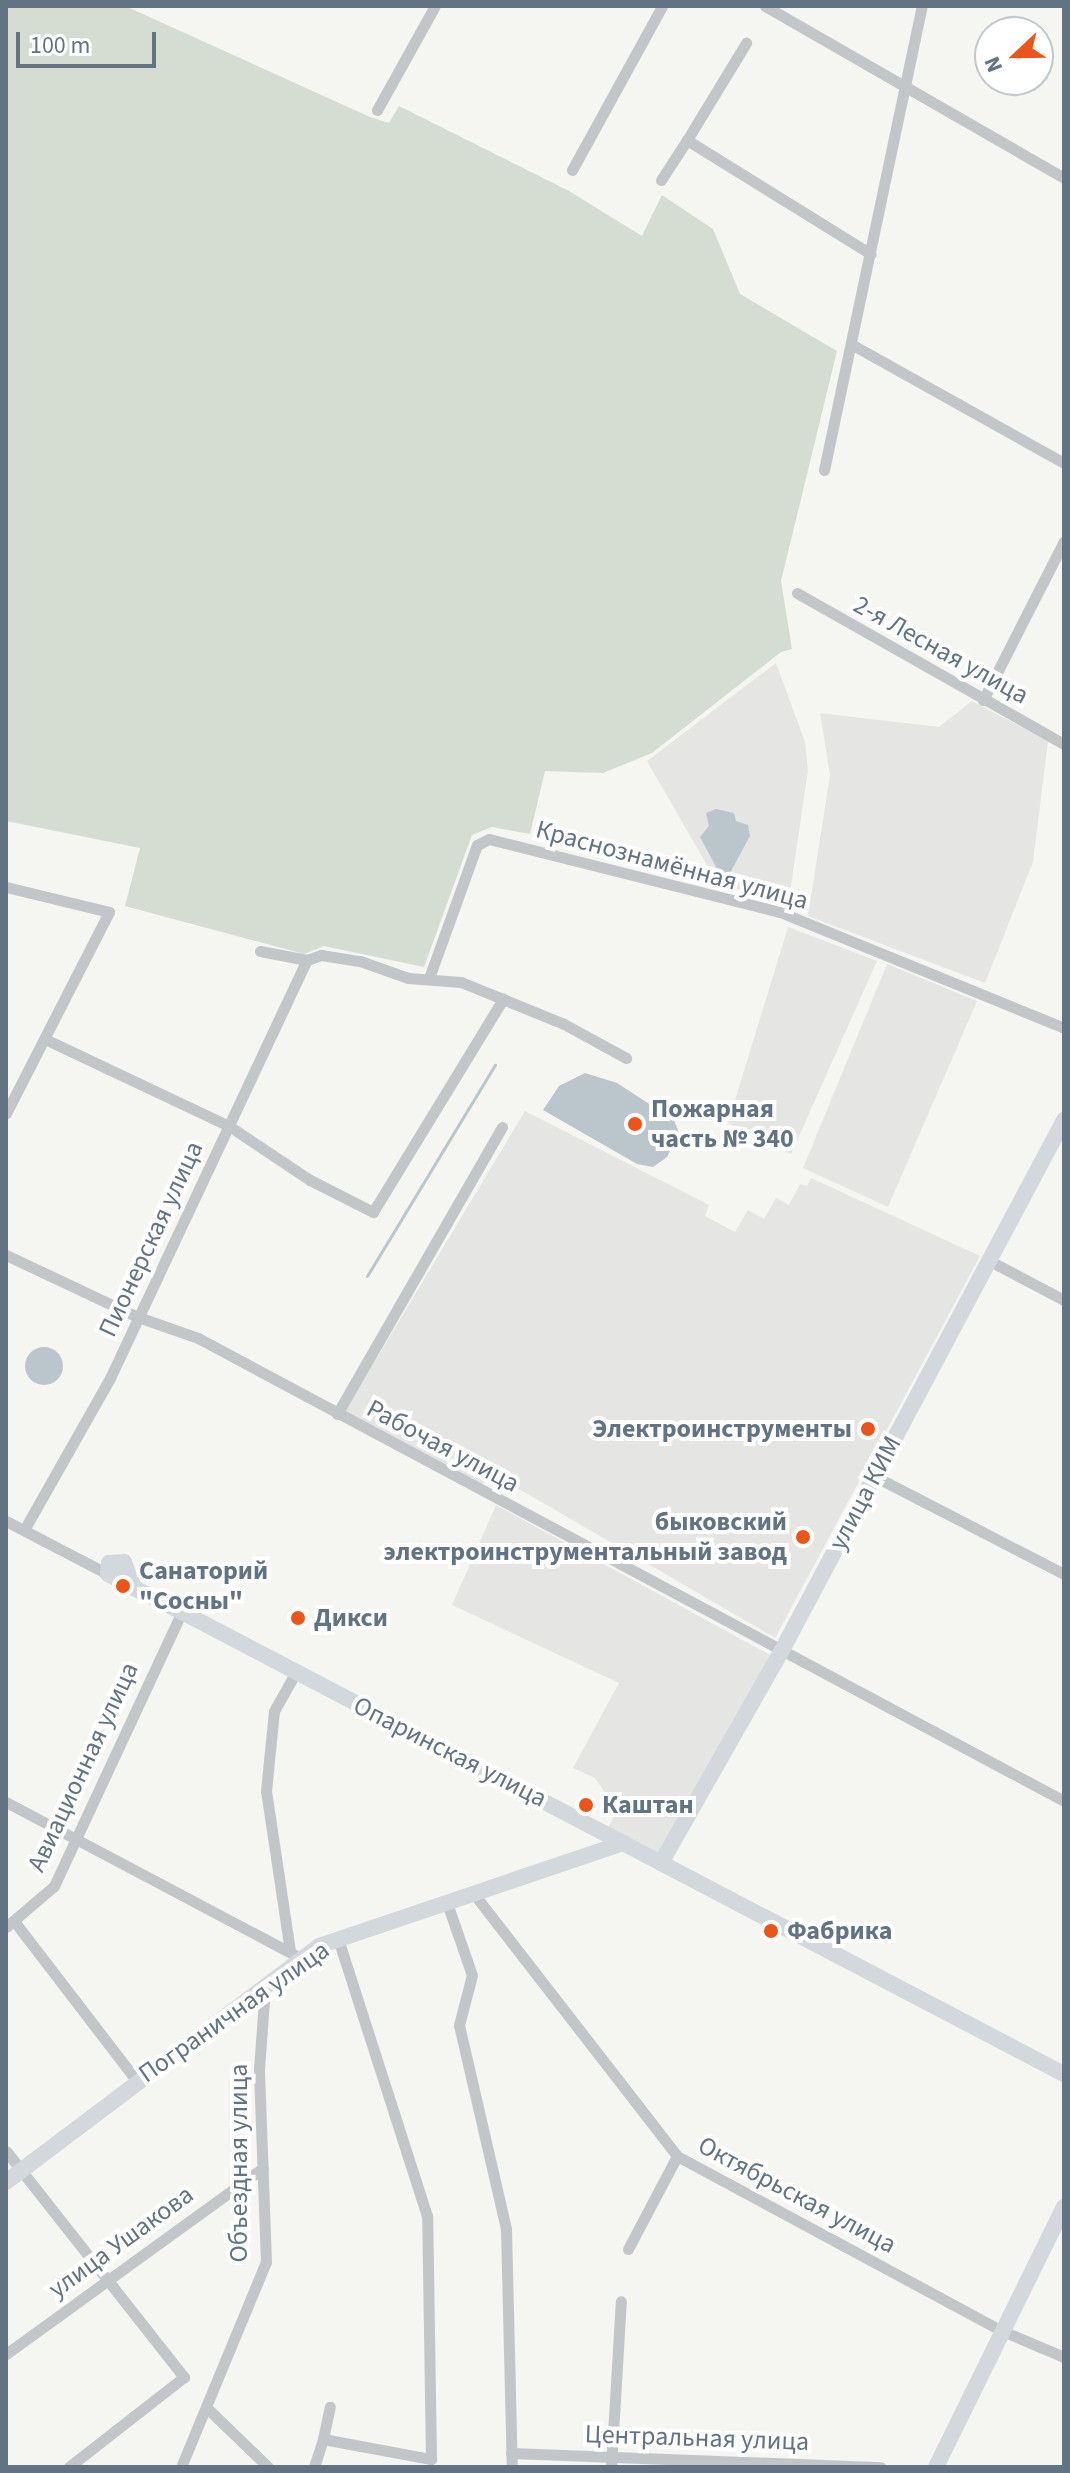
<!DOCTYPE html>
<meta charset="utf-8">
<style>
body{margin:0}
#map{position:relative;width:1070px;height:2473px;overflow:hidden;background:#f5f5f1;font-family:"Source Sans 3",sans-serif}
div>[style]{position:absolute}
.built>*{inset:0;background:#e5e6e4}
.green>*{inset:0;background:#d5dcd2}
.water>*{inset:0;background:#bbc6cc}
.round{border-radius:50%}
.stream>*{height:3px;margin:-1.5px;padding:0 1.5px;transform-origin:1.5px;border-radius:1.5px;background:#bbc6cc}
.street>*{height:11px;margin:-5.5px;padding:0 5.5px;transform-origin:5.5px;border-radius:5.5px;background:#c2c6c9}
.secondary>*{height:16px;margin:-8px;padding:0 8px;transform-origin:8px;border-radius:8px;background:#d3d8dc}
.dots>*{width:22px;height:22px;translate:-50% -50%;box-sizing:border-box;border:4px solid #fff;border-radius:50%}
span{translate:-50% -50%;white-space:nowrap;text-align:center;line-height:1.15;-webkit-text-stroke:8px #fff;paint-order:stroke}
.street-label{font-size:26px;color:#627383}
.poi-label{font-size:26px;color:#627383;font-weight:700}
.left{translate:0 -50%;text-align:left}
.right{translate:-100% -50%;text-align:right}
.frame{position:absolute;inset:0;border:8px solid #627383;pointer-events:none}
.north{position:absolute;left:974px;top:16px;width:80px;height:80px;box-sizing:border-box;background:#fff;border:2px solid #c0c7cd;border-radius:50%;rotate:248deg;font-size:22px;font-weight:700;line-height:32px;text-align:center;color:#627383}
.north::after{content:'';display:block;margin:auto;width:28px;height:36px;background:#ec551a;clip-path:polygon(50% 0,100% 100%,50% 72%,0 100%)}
.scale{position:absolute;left:16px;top:32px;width:140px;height:36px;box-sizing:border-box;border:4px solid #627383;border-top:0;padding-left:10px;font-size:24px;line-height:28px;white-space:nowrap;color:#627383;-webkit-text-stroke:6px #fff;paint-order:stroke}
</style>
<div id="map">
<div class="built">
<i style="clip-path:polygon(776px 663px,805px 742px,808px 770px,789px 899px,719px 886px,647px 761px)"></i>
<i style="clip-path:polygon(972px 701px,1048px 741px,1033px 862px,985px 983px,808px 916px,830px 775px,820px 713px,939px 727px)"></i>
<i style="clip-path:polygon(788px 927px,877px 961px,791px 1154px,728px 1123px)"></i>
<i style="clip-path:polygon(887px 964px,977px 1001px,888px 1207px,803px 1168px)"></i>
<i style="clip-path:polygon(525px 1111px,709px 1205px,705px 1216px,735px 1232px,748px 1210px,764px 1219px,776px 1198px,789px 1205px,800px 1184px,807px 1186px,811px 1178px,980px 1256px,775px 1638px,490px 1472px,482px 1485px,345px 1411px)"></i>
<i style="clip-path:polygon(496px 1505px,770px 1655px,660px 1857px,608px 1828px,617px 1811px,595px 1778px,573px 1768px,619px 1683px,452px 1605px)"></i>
</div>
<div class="green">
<i style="clip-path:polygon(6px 6px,125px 6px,370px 117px,389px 123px,399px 106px,569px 191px,642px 236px,662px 195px,713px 229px,740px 294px,837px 351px,781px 581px,792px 649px,781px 652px,652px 753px,603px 773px,545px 771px,530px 834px,492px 827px,472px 835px,424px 967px,324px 946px,304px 954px,125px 906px,140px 848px,6px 821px)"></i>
</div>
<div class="water">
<i style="clip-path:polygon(716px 809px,734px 813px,736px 821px,748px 825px,750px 836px,730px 873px,721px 876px,700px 837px,709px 826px,706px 813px)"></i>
<i style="clip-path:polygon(585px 1073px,617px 1083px,674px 1120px,679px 1133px,667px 1157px,653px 1167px,637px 1164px,543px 1110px,559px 1086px)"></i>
<i class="round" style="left:25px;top:1347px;width:38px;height:38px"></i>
</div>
<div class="stream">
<i style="left:367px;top:1276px;width:247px;rotate:-58.8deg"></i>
</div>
<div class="street">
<i style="left:765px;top:6px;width:345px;rotate:29.9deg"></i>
<i style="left:377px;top:110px;width:119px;rotate:-60.9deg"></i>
<i style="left:687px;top:140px;width:114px;rotate:-58.7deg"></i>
<i style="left:572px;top:170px;width:187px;rotate:-61.2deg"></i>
<i style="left:661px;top:180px;width:48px;rotate:-57deg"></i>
<i style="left:687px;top:140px;width:216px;rotate:31.8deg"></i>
<i style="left:851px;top:344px;width:244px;rotate:29.2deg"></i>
<i style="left:824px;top:470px;width:474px;rotate:-78.1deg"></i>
<i style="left:797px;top:593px;width:307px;rotate:29.5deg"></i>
<i style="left:983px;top:700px;width:178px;rotate:-63deg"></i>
<i style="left:6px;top:887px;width:106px;rotate:13.6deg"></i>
<i style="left:109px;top:912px;width:226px;rotate:117.1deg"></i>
<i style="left:260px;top:951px;width:48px;rotate:10.8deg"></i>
<i style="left:307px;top:960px;width:15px;rotate:-20deg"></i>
<i style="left:321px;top:955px;width:39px;rotate:9deg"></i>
<i style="left:360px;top:961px;width:51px;rotate:19.5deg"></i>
<i style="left:408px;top:978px;width:53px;rotate:4.3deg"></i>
<i style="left:461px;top:982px;width:111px;rotate:22.2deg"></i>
<i style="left:564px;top:1024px;width:71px;rotate:28.7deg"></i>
<i style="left:429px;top:978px;width:141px;rotate:-70.2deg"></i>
<i style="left:477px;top:845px;width:13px;rotate:-27deg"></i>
<i style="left:489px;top:839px;width:300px;rotate:14.1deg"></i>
<i style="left:780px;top:912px;width:307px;rotate:22.2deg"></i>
<i style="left:47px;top:1040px;width:201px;rotate:25.3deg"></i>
<i style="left:229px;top:1126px;width:97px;rotate:33.7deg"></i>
<i style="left:310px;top:1180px;width:71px;rotate:26.9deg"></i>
<i style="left:373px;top:1212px;width:250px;rotate:-58.6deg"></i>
<i style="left:6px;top:1255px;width:146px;rotate:25.2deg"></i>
<i style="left:138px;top:1317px;width:64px;rotate:19.3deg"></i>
<i style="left:198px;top:1338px;width:982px;rotate:28.13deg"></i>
<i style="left:988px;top:1260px;width:86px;rotate:27.8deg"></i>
<i style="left:337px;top:1414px;width:331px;rotate:-60.1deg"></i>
<i style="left:874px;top:1476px;width:214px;rotate:27.3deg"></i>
<i style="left:6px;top:1521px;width:115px;rotate:27.5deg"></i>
<i style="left:24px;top:1530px;width:175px;rotate:-60.5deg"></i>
<i style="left:110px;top:1378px;width:462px;rotate:-64.8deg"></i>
<i style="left:6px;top:1802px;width:334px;rotate:27.9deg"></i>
<i style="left:474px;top:1894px;width:331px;rotate:52.2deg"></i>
<i style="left:677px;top:2156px;width:367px;rotate:28.3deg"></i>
<i style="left:1000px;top:2330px;width:69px;rotate:22.9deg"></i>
<i style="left:447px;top:1903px;width:76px;rotate:70.9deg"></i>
<i style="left:472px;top:1975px;width:52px;rotate:104.6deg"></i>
<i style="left:459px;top:2025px;width:209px;rotate:77deg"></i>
<i style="left:506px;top:2229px;width:238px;rotate:88.6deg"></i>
<i style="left:14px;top:1921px;width:200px;rotate:52.5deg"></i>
<i style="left:6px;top:1927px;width:63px;rotate:-40.5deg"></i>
<i style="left:54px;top:1886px;width:302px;rotate:-65deg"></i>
<i style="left:290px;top:1951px;width:162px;rotate:-98.5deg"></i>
<i style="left:266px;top:1791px;width:80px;rotate:-84.3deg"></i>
<i style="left:274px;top:1711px;width:45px;rotate:-60.6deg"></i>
<i style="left:6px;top:2151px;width:288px;rotate:51.8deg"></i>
<i style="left:184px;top:2377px;width:146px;rotate:142deg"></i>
<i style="left:628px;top:2249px;width:105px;rotate:-62.2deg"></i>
<i style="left:6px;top:2354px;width:317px;rotate:-35.9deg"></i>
<i style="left:208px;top:2409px;width:83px;rotate:44deg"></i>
<i style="left:323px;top:2439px;width:33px;rotate:-78deg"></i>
<i style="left:511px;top:2453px;width:370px;rotate:2.2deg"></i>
<i style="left:181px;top:2467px;width:222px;rotate:-67.5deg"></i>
<i style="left:266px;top:2262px;width:193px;rotate:-92.1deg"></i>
<i style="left:259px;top:2069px;width:82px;rotate:-85.8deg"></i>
<i style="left:314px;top:2467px;width:29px;rotate:-72deg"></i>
<i style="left:323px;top:2439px;width:110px;rotate:10.5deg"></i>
<i style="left:431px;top:2459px;width:243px;rotate:-90.9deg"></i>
<i style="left:427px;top:2216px;width:291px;rotate:-107.8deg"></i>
<i style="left:611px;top:2467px;width:166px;rotate:-86.6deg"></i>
</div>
<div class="secondary">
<i style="left:134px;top:1588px;width:28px;rotate:-111deg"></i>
<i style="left:124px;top:1562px;width:15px;rotate:176deg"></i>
<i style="left:109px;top:1563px;width:11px;rotate:95deg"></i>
<i style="left:108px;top:1574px;width:30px;rotate:28deg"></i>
<i style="left:134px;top:1588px;width:54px;rotate:26.6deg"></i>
<i style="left:182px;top:1612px;width:996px;rotate:27.65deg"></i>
<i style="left:661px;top:1863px;width:243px;rotate:-60.4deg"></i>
<i style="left:781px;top:1652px;width:603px;rotate:-61.99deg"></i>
<i style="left:6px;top:2182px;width:392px;rotate:-37deg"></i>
<i style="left:319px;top:1946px;width:322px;rotate:-18.7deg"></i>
<i style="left:936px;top:2467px;width:290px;rotate:-63.8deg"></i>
</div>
<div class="dots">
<i style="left:635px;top:1124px;background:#ec551a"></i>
<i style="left:868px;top:1429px;background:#ec551a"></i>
<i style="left:803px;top:1537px;background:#ec551a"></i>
<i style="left:123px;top:1586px;background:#ec551a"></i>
<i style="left:298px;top:1618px;background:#ec551a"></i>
<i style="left:586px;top:1805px;background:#ec551a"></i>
<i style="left:771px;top:1931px;background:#ec551a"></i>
</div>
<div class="street-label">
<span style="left:941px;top:650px;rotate:29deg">2-я Лесная улица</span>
<span style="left:672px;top:865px;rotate:15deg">Краснознамённая улица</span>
<span style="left:151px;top:1239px;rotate:-65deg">Пионерская улица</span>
<span style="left:443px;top:1446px;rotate:28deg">Рабочая улица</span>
<span style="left:865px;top:1493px;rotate:-62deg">улица КИМ</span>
<span style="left:450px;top:1752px;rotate:27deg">Опаринская улица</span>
<span style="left:83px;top:1767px;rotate:-65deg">Авиационная улица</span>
<span style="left:234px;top:2012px;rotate:-35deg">Пограничная улица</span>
<span style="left:239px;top:2163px;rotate:-90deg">Объездная улица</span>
<span style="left:797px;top:2195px;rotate:28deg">Октябрьская улица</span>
<span style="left:121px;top:2242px;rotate:-36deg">улица Ушакова</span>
<span style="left:697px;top:2438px;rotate:2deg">Центральная улица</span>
</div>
<div class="poi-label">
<span class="left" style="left:651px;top:1124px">Пожарная<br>часть № 340</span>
<span class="right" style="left:852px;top:1429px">Электроинструменты</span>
<span class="right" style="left:787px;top:1537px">быковский<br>электроинструментальный завод</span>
<span class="left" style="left:139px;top:1586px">Санаторий<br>"Сосны"</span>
<span class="left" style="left:314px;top:1618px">Дикси</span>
<span class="left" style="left:602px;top:1805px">Каштан</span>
<span class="left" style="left:787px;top:1931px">Фабрика</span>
</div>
<div class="frame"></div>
<div class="north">N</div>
<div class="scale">100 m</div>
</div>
